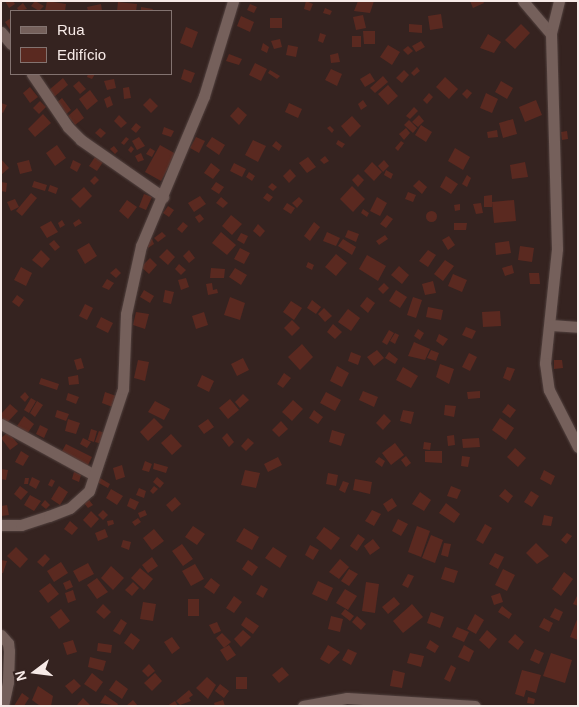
<!DOCTYPE html>
<meta charset="utf-8">
<style>
body{margin:0}
#map{position:relative;width:579px;height:707px;overflow:hidden;background:#352320;font-family:Helvetica,sans-serif}
div>[style]{position:absolute}
.building>*{inset:0;background:#5a2920}
.round{border-radius:50%}
.roads{filter:drop-shadow(0 0 1px #51413e) drop-shadow(0 0 1px #51413e)}
.minor>*{height:11px;margin:-5.5px;padding:0 5.5px;transform-origin:5.5px;border-radius:5.5px;background:#75605b}
span{translate:-50% -50%;white-space:nowrap;text-align:center;line-height:1.15;-webkit-text-stroke:4px #352320;paint-order:stroke}
.frame{position:absolute;inset:0;border:2px solid #f7eae7;pointer-events:none}
.legend{position:absolute;left:10px;top:10px;width:162px;height:65px;box-sizing:border-box;background:#352320;border:1px solid #837370;margin:0;padding:6px 9px;list-style:none;font-size:15px;color:#f7eae7}
.legend li{display:flex;align-items:center;gap:10px;height:25px}
.legend b{width:25px;border:1px solid #837370}
.north{position:absolute;left:10px;top:647px;width:50px;height:50px;-webkit-text-stroke:4px #352320;paint-order:stroke;rotate:255deg;font-size:14px;font-weight:700;line-height:20px;text-align:center;color:#f7eae7}
.north::after{content:'';display:block;margin:auto;width:18px;height:22px;background:#f7eae7;clip-path:polygon(50% 0,100% 100%,50% 72%,0 100%)}
</style>
<div id="map">
<div class="building">
<i style="clip-path:polygon(5px 1px,13px 1px,15px 4px,9px 8px)"></i>
<i style="clip-path:polygon(35px 1px,44px 6px,39px 11px,31px 6px)"></i>
<i style="clip-path:polygon(47px 1px,66px 4px,65px 11px,45px 11px)"></i>
<i style="clip-path:polygon(306px 1px,313px 4px,310px 11px,304px 9px)"></i>
<i style="clip-path:polygon(358px 1px,374px 1px,370px 13px,354px 11px)"></i>
<i style="clip-path:polygon(470px 1px,483px 1px,484px 3px,473px 8px)"></i>
<i style="clip-path:polygon(118px 2px,137px 4px,136px 11px,117px 11px)"></i>
<i style="clip-path:polygon(23px 3px,27px 9px,19px 11px,17px 8px)"></i>
<i style="clip-path:polygon(101px 4px,102px 11px,88px 11px,87px 7px)"></i>
<i style="clip-path:polygon(250px 4px,257px 7px,254px 13px,247px 10px)"></i>
<i style="clip-path:polygon(141px 7px,153px 9px,152px 11px,141px 11px)"></i>
<i style="clip-path:polygon(325px 8px,332px 11px,330px 15px,323px 13px)"></i>
<i style="clip-path:polygon(441px 14px,443px 28px,430px 30px,428px 16px)"></i>
<i style="clip-path:polygon(363px 15px,366px 28px,356px 30px,353px 17px)"></i>
<i style="clip-path:polygon(241px 16px,254px 22px,250px 32px,237px 26px)"></i>
<i style="clip-path:polygon(11px 18px,11px 31px,5px 22px)"></i>
<i style="clip-path:polygon(270px 18px,282px 18px,282px 28px,270px 28px)"></i>
<i style="clip-path:polygon(409px 24px,422px 25px,422px 33px,409px 32px)"></i>
<i style="clip-path:polygon(521px 24px,530px 33px,515px 49px,505px 40px)"></i>
<i style="clip-path:polygon(186px 27px,198px 32px,192px 48px,180px 43px)"></i>
<i style="clip-path:polygon(363px 31px,375px 31px,375px 44px,364px 44px)"></i>
<i style="clip-path:polygon(320px 33px,326px 35px,323px 43px,318px 41px)"></i>
<i style="clip-path:polygon(488px 34px,501px 42px,494px 53px,480px 48px)"></i>
<i style="clip-path:polygon(352px 36px,361px 36px,361px 47px,352px 47px)"></i>
<i style="clip-path:polygon(280px 39px,282px 47px,274px 49px,271px 41px)"></i>
<i style="clip-path:polygon(421px 41px,425px 47px,416px 52px,412px 46px)"></i>
<i style="clip-path:polygon(263px 43px,269px 47px,267px 53px,261px 50px)"></i>
<i style="clip-path:polygon(288px 45px,298px 47px,296px 57px,286px 55px)"></i>
<i style="clip-path:polygon(388px 45px,400px 52px,392px 65px,380px 57px)"></i>
<i style="clip-path:polygon(408px 46px,413px 51px,408px 55px,403px 50px)"></i>
<i style="clip-path:polygon(338px 53px,340px 62px,331px 63px,330px 55px)"></i>
<i style="clip-path:polygon(229px 54px,242px 59px,239px 65px,226px 61px)"></i>
<i style="clip-path:polygon(255px 63px,267px 69px,261px 81px,249px 75px)"></i>
<i style="clip-path:polygon(417px 67px,420px 71px,414px 76px,411px 73px)"></i>
<i style="clip-path:polygon(184px 69px,195px 73px,191px 83px,181px 79px)"></i>
<i style="clip-path:polygon(331px 69px,342px 74px,337px 86px,325px 80px)"></i>
<i style="clip-path:polygon(270px 70px,280px 76px,277px 79px,268px 73px)"></i>
<i style="clip-path:polygon(404px 70px,409px 75px,402px 83px,396px 78px)"></i>
<i style="clip-path:polygon(370px 73px,375px 81px,365px 87px,360px 79px)"></i>
<i style="clip-path:polygon(88px 74px,95px 74px,92px 79px,87px 77px)"></i>
<i style="clip-path:polygon(383px 76px,388px 82px,375px 93px,370px 88px)"></i>
<i style="clip-path:polygon(445px 77px,458px 89px,449px 99px,436px 87px)"></i>
<i style="clip-path:polygon(63px 78px,68px 85px,54px 97px,49px 90px)"></i>
<i style="clip-path:polygon(114px 79px,116px 88px,107px 90px,104px 81px)"></i>
<i style="clip-path:polygon(79px 81px,86px 89px,80px 94px,73px 86px)"></i>
<i style="clip-path:polygon(501px 81px,513px 88px,507px 99px,495px 92px)"></i>
<i style="clip-path:polygon(388px 85px,398px 96px,388px 105px,378px 94px)"></i>
<i style="clip-path:polygon(30px 87px,38px 97px,30px 103px,23px 93px)"></i>
<i style="clip-path:polygon(129px 87px,131px 98px,124px 99px,123px 88px)"></i>
<i style="clip-path:polygon(467px 89px,472px 93px,467px 99px,462px 94px)"></i>
<i style="clip-path:polygon(90px 90px,98px 101px,87px 110px,79px 99px)"></i>
<i style="clip-path:polygon(429px 93px,433px 97px,427px 104px,423px 100px)"></i>
<i style="clip-path:polygon(486px 93px,498px 99px,492px 113px,480px 108px)"></i>
<i style="clip-path:polygon(110px 96px,113px 105px,107px 108px,104px 99px)"></i>
<i style="clip-path:polygon(62px 98px,71px 110px,64px 116px,55px 104px)"></i>
<i style="clip-path:polygon(150px 98px,158px 106px,151px 113px,143px 105px)"></i>
<i style="clip-path:polygon(363px 100px,367px 106px,361px 110px,358px 104px)"></i>
<i style="clip-path:polygon(536px 100px,542px 115px,525px 122px,519px 107px)"></i>
<i style="clip-path:polygon(40px 101px,46px 107px,39px 114px,33px 108px)"></i>
<i style="clip-path:polygon(1px 103px,7px 105px,3px 113px,1px 112px)"></i>
<i style="clip-path:polygon(289px 103px,302px 109px,298px 118px,285px 112px)"></i>
<i style="clip-path:polygon(238px 107px,247px 115px,239px 125px,230px 116px)"></i>
<i style="clip-path:polygon(414px 107px,418px 111px,410px 119px,406px 116px)"></i>
<i style="clip-path:polygon(77px 108px,84px 118px,75px 125px,68px 116px)"></i>
<i style="clip-path:polygon(43px 114px,51px 123px,35px 137px,28px 129px)"></i>
<i style="clip-path:polygon(119px 115px,127px 123px,121px 128px,114px 121px)"></i>
<i style="clip-path:polygon(419px 115px,424px 121px,418px 127px,412px 122px)"></i>
<i style="clip-path:polygon(352px 116px,361px 126px,350px 137px,341px 126px)"></i>
<i style="clip-path:polygon(513px 119px,517px 134px,503px 138px,499px 123px)"></i>
<i style="clip-path:polygon(409px 120px,417px 128px,413px 133px,404px 125px)"></i>
<i style="clip-path:polygon(136px 123px,141px 127px,136px 133px,131px 129px)"></i>
<i style="clip-path:polygon(421px 125px,432px 132px,426px 142px,415px 135px)"></i>
<i style="clip-path:polygon(330px 126px,334px 130px,332px 133px,327px 128px)"></i>
<i style="clip-path:polygon(164px 127px,174px 131px,171px 137px,162px 134px)"></i>
<i style="clip-path:polygon(100px 128px,106px 133px,101px 138px,95px 133px)"></i>
<i style="clip-path:polygon(406px 128px,410px 133px,404px 140px,399px 134px)"></i>
<i style="clip-path:polygon(497px 130px,498px 137px,488px 138px,487px 132px)"></i>
<i style="clip-path:polygon(567px 131px,568px 139px,562px 140px,561px 132px)"></i>
<i style="clip-path:polygon(126px 137px,129px 139px,124px 145px,121px 143px)"></i>
<i style="clip-path:polygon(139px 137px,145px 146px,137px 150px,132px 141px)"></i>
<i style="clip-path:polygon(196px 137px,205px 141px,199px 153px,190px 148px)"></i>
<i style="clip-path:polygon(212px 137px,225px 145px,219px 155px,206px 146px)"></i>
<i style="clip-path:polygon(253px 140px,266px 146px,258px 162px,245px 155px)"></i>
<i style="clip-path:polygon(338px 140px,345px 144px,342px 148px,336px 144px)"></i>
<i style="clip-path:polygon(276px 141px,282px 146px,279px 151px,272px 146px)"></i>
<i style="clip-path:polygon(401px 141px,404px 143px,398px 151px,395px 148px)"></i>
<i style="clip-path:polygon(57px 145px,66px 158px,55px 166px,46px 153px)"></i>
<i style="clip-path:polygon(160px 145px,176px 154px,161px 181px,145px 172px)"></i>
<i style="clip-path:polygon(114px 146px,118px 151px,115px 154px,110px 149px)"></i>
<i style="clip-path:polygon(131px 146px,134px 149px,131px 153px,128px 150px)"></i>
<i style="clip-path:polygon(150px 148px,155px 151px,152px 157px,146px 154px)"></i>
<i style="clip-path:polygon(455px 148px,470px 157px,463px 170px,448px 161px)"></i>
<i style="clip-path:polygon(141px 153px,144px 160px,138px 162px,135px 156px)"></i>
<i style="clip-path:polygon(325px 156px,329px 161px,324px 164px,320px 160px)"></i>
<i style="clip-path:polygon(95px 157px,103px 162px,97px 171px,89px 166px)"></i>
<i style="clip-path:polygon(308px 157px,316px 167px,307px 173px,299px 163px)"></i>
<i style="clip-path:polygon(1px 159px,9px 168px,1px 175px)"></i>
<i style="clip-path:polygon(29px 160px,32px 171px,20px 174px,17px 163px)"></i>
<i style="clip-path:polygon(73px 160px,81px 164px,77px 172px,70px 168px)"></i>
<i style="clip-path:polygon(384px 160px,389px 166px,383px 172px,378px 166px)"></i>
<i style="clip-path:polygon(372px 162px,382px 172px,374px 181px,364px 171px)"></i>
<i style="clip-path:polygon(525px 162px,528px 177px,512px 179px,510px 165px)"></i>
<i style="clip-path:polygon(211px 163px,220px 170px,213px 179px,204px 173px)"></i>
<i style="clip-path:polygon(234px 163px,246px 169px,242px 177px,230px 171px)"></i>
<i style="clip-path:polygon(290px 169px,296px 176px,289px 183px,283px 176px)"></i>
<i style="clip-path:polygon(386px 170px,393px 174px,391px 179px,384px 175px)"></i>
<i style="clip-path:polygon(249px 172px,255px 176px,252px 181px,246px 177px)"></i>
<i style="clip-path:polygon(358px 174px,364px 180px,358px 187px,352px 180px)"></i>
<i style="clip-path:polygon(467px 175px,471px 178px,467px 187px,462px 184px)"></i>
<i style="clip-path:polygon(95px 176px,99px 180px,94px 185px,90px 181px)"></i>
<i style="clip-path:polygon(446px 176px,458px 184px,451px 194px,440px 187px)"></i>
<i style="clip-path:polygon(419px 180px,427px 187px,422px 194px,413px 186px)"></i>
<i style="clip-path:polygon(34px 181px,47px 185px,45px 191px,32px 187px)"></i>
<i style="clip-path:polygon(1px 182px,7px 183px,6px 192px,1px 191px)"></i>
<i style="clip-path:polygon(216px 182px,224px 187px,219px 194px,211px 189px)"></i>
<i style="clip-path:polygon(272px 183px,277px 187px,273px 191px,268px 187px)"></i>
<i style="clip-path:polygon(50px 185px,58px 188px,56px 194px,48px 191px)"></i>
<i style="clip-path:polygon(352px 186px,365px 199px,353px 212px,340px 199px)"></i>
<i style="clip-path:polygon(84px 187px,92px 196px,80px 208px,71px 199px)"></i>
<i style="clip-path:polygon(408px 192px,416px 195px,413px 202px,405px 199px)"></i>
<i style="clip-path:polygon(31px 193px,37px 198px,22px 216px,16px 211px)"></i>
<i style="clip-path:polygon(267px 193px,273px 197px,269px 202px,263px 198px)"></i>
<i style="clip-path:polygon(144px 194px,152px 197px,146px 210px,139px 207px)"></i>
<i style="clip-path:polygon(492px 195px,492px 207px,484px 207px,484px 196px)"></i>
<i style="clip-path:polygon(200px 196px,206px 204px,194px 212px,188px 203px)"></i>
<i style="clip-path:polygon(221px 197px,228px 203px,223px 208px,216px 203px)"></i>
<i style="clip-path:polygon(299px 197px,303px 201px,297px 208px,292px 203px)"></i>
<i style="clip-path:polygon(377px 197px,387px 203px,380px 216px,370px 211px)"></i>
<i style="clip-path:polygon(15px 199px,19px 207px,11px 211px,7px 202px)"></i>
<i style="clip-path:polygon(127px 200px,137px 207px,128px 219px,119px 211px)"></i>
<i style="clip-path:polygon(514px 200px,516px 221px,494px 223px,492px 202px)"></i>
<i style="clip-path:polygon(287px 203px,295px 208px,291px 214px,283px 209px)"></i>
<i style="clip-path:polygon(481px 203px,483px 213px,476px 214px,473px 204px)"></i>
<i style="clip-path:polygon(460px 204px,460px 210px,455px 211px,454px 205px)"></i>
<i style="clip-path:polygon(168px 206px,174px 210px,169px 217px,163px 213px)"></i>
<i style="clip-path:polygon(363px 209px,369px 213px,367px 217px,361px 213px)"></i>
<i class="round" style="left:425.5px;top:210.5px;width:11px;height:11px"></i>
<i style="clip-path:polygon(200px 214px,204px 219px,199px 223px,195px 217px)"></i>
<i style="clip-path:polygon(231px 215px,242px 224px,232px 235px,222px 226px)"></i>
<i style="clip-path:polygon(387px 215px,393px 219px,386px 228px,380px 224px)"></i>
<i style="clip-path:polygon(79px 219px,82px 223px,75px 227px,73px 223px)"></i>
<i style="clip-path:polygon(62px 220px,65px 225px,60px 228px,58px 223px)"></i>
<i style="clip-path:polygon(51px 221px,58px 232px,47px 238px,40px 227px)"></i>
<i style="clip-path:polygon(183px 222px,188px 226px,182px 233px,177px 229px)"></i>
<i style="clip-path:polygon(314px 222px,320px 227px,310px 241px,304px 236px)"></i>
<i style="clip-path:polygon(454px 223px,467px 223px,466px 230px,454px 230px)"></i>
<i style="clip-path:polygon(258px 224px,265px 231px,260px 237px,253px 231px)"></i>
<i style="clip-path:polygon(348px 230px,359px 234px,356px 242px,345px 237px)"></i>
<i style="clip-path:polygon(162px 232px,166px 236px,158px 242px,154px 238px)"></i>
<i style="clip-path:polygon(221px 232px,236px 245px,227px 255px,212px 243px)"></i>
<i style="clip-path:polygon(327px 232px,340px 238px,336px 246px,323px 241px)"></i>
<i style="clip-path:polygon(241px 233px,248px 236px,244px 244px,237px 240px)"></i>
<i style="clip-path:polygon(385px 235px,388px 239px,379px 245px,376px 241px)"></i>
<i style="clip-path:polygon(449px 236px,455px 245px,448px 250px,442px 240px)"></i>
<i style="clip-path:polygon(152px 239px,154px 244px,148px 248px,146px 243px)"></i>
<i style="clip-path:polygon(343px 239px,356px 247px,352px 255px,338px 246px)"></i>
<i style="clip-path:polygon(54px 240px,60px 247px,55px 251px,49px 244px)"></i>
<i style="clip-path:polygon(509px 241px,511px 253px,496px 255px,495px 243px)"></i>
<i style="clip-path:polygon(89px 243px,97px 256px,85px 264px,77px 250px)"></i>
<i style="clip-path:polygon(520px 246px,534px 248px,532px 262px,518px 260px)"></i>
<i style="clip-path:polygon(240px 248px,250px 253px,244px 264px,234px 259px)"></i>
<i style="clip-path:polygon(167px 249px,175px 257px,168px 265px,159px 257px)"></i>
<i style="clip-path:polygon(41px 250px,50px 259px,42px 268px,32px 260px)"></i>
<i style="clip-path:polygon(189px 250px,195px 258px,189px 263px,183px 256px)"></i>
<i style="clip-path:polygon(428px 250px,436px 255px,428px 267px,419px 261px)"></i>
<i style="clip-path:polygon(336px 254px,347px 263px,336px 276px,325px 267px)"></i>
<i style="clip-path:polygon(367px 255px,386px 266px,378px 281px,359px 269px)"></i>
<i style="clip-path:polygon(150px 258px,157px 265px,149px 274px,141px 267px)"></i>
<i style="clip-path:polygon(445px 260px,454px 266px,443px 281px,434px 274px)"></i>
<i style="clip-path:polygon(308px 262px,314px 265px,312px 270px,306px 267px)"></i>
<i style="clip-path:polygon(179px 264px,186px 270px,181px 275px,175px 269px)"></i>
<i style="clip-path:polygon(512px 265px,514px 273px,505px 276px,502px 268px)"></i>
<i style="clip-path:polygon(399px 266px,409px 275px,402px 284px,391px 275px)"></i>
<i style="clip-path:polygon(21px 267px,32px 273px,26px 286px,14px 280px)"></i>
<i style="clip-path:polygon(116px 268px,121px 273px,116px 278px,110px 273px)"></i>
<i style="clip-path:polygon(211px 268px,225px 269px,224px 278px,210px 278px)"></i>
<i style="clip-path:polygon(235px 268px,247px 275px,241px 285px,229px 277px)"></i>
<i style="clip-path:polygon(529px 273px,539px 273px,540px 284px,530px 284px)"></i>
<i style="clip-path:polygon(453px 274px,467px 280px,462px 292px,448px 286px)"></i>
<i style="clip-path:polygon(186px 278px,189px 287px,181px 290px,178px 280px)"></i>
<i style="clip-path:polygon(107px 279px,114px 283px,109px 290px,102px 287px)"></i>
<i style="clip-path:polygon(433px 281px,436px 293px,425px 295px,422px 284px)"></i>
<i style="clip-path:polygon(212px 283px,213px 290px,217px 289px,218px 293px,208px 295px,206px 284px)"></i>
<i style="clip-path:polygon(384px 283px,389px 288px,383px 294px,378px 289px)"></i>
<i style="clip-path:polygon(144px 290px,154px 296px,150px 303px,140px 297px)"></i>
<i style="clip-path:polygon(165px 290px,174px 292px,171px 304px,163px 302px)"></i>
<i style="clip-path:polygon(396px 290px,407px 297px,400px 308px,389px 301px)"></i>
<i style="clip-path:polygon(17px 295px,24px 300px,19px 307px,12px 302px)"></i>
<i style="clip-path:polygon(230px 297px,245px 303px,240px 320px,224px 315px)"></i>
<i style="clip-path:polygon(367px 297px,375px 303px,368px 313px,360px 306px)"></i>
<i style="clip-path:polygon(413px 297px,422px 300px,416px 318px,407px 315px)"></i>
<i style="clip-path:polygon(312px 300px,321px 307px,316px 314px,307px 308px)"></i>
<i style="clip-path:polygon(291px 301px,302px 308px,294px 320px,283px 312px)"></i>
<i style="clip-path:polygon(85px 304px,93px 308px,87px 320px,79px 316px)"></i>
<i style="clip-path:polygon(428px 307px,443px 310px,441px 320px,426px 317px)"></i>
<i style="clip-path:polygon(324px 308px,332px 316px,325px 322px,318px 314px)"></i>
<i style="clip-path:polygon(348px 309px,360px 318px,351px 331px,338px 322px)"></i>
<i style="clip-path:polygon(500px 311px,501px 326px,483px 327px,482px 312px)"></i>
<i style="clip-path:polygon(136px 312px,149px 314px,145px 329px,133px 325px)"></i>
<i style="clip-path:polygon(204px 312px,208px 325px,196px 329px,192px 316px)"></i>
<i style="clip-path:polygon(101px 317px,113px 323px,108px 333px,96px 327px)"></i>
<i style="clip-path:polygon(292px 320px,300px 328px,292px 336px,284px 328px)"></i>
<i style="clip-path:polygon(333px 324px,342px 332px,335px 339px,327px 332px)"></i>
<i style="clip-path:polygon(466px 327px,476px 331px,472px 339px,462px 335px)"></i>
<i style="clip-path:polygon(418px 329px,424px 333px,420px 340px,414px 336px)"></i>
<i style="clip-path:polygon(389px 330px,394px 333px,387px 345px,382px 342px)"></i>
<i style="clip-path:polygon(395px 333px,399px 335px,395px 344px,390px 341px)"></i>
<i style="clip-path:polygon(439px 334px,448px 339px,443px 346px,436px 341px)"></i>
<i style="clip-path:polygon(414px 342px,430px 349px,425px 360px,408px 356px)"></i>
<i style="clip-path:polygon(302px 344px,313px 357px,300px 370px,288px 357px)"></i>
<i style="clip-path:polygon(377px 350px,384px 358px,374px 366px,367px 357px)"></i>
<i style="clip-path:polygon(431px 350px,439px 353px,436px 361px,427px 358px)"></i>
<i style="clip-path:polygon(351px 352px,361px 356px,358px 365px,348px 361px)"></i>
<i style="clip-path:polygon(389px 352px,398px 359px,395px 364px,385px 358px)"></i>
<i style="clip-path:polygon(469px 353px,477px 357px,470px 371px,462px 367px)"></i>
<i style="clip-path:polygon(81px 358px,84px 368px,77px 370px,74px 360px)"></i>
<i style="clip-path:polygon(243px 358px,249px 370px,237px 376px,231px 364px)"></i>
<i style="clip-path:polygon(138px 360px,149px 362px,145px 381px,134px 378px)"></i>
<i style="clip-path:polygon(554px 360px,562px 360px,563px 368px,554px 369px)"></i>
<i style="clip-path:polygon(440px 364px,454px 369px,449px 384px,436px 377px)"></i>
<i style="clip-path:polygon(337px 366px,349px 373px,342px 387px,330px 381px)"></i>
<i style="clip-path:polygon(403px 367px,418px 376px,411px 388px,396px 380px)"></i>
<i style="clip-path:polygon(507px 367px,515px 369px,510px 381px,503px 378px)"></i>
<i style="clip-path:polygon(284px 373px,291px 378px,283px 388px,277px 384px)"></i>
<i style="clip-path:polygon(78px 375px,79px 384px,69px 385px,68px 377px)"></i>
<i style="clip-path:polygon(202px 375px,214px 381px,209px 392px,197px 386px)"></i>
<i style="clip-path:polygon(41px 378px,59px 384px,57px 390px,39px 384px)"></i>
<i style="clip-path:polygon(363px 391px,378px 397px,374px 407px,359px 400px)"></i>
<i style="clip-path:polygon(480px 391px,480px 398px,468px 399px,467px 392px)"></i>
<i style="clip-path:polygon(25px 392px,29px 397px,25px 402px,20px 397px)"></i>
<i style="clip-path:polygon(105px 392px,119px 397px,115px 408px,102px 403px)"></i>
<i style="clip-path:polygon(326px 392px,341px 400px,335px 411px,320px 403px)"></i>
<i style="clip-path:polygon(68px 393px,79px 397px,76px 404px,66px 400px)"></i>
<i style="clip-path:polygon(243px 394px,249px 400px,240px 408px,235px 402px)"></i>
<i style="clip-path:polygon(31px 398px,36px 401px,29px 413px,24px 410px)"></i>
<i style="clip-path:polygon(230px 399px,239px 410px,228px 419px,219px 408px)"></i>
<i style="clip-path:polygon(293px 400px,303px 409px,292px 421px,282px 412px)"></i>
<i style="clip-path:polygon(37px 401px,43px 405px,35px 417px,30px 413px)"></i>
<i style="clip-path:polygon(155px 401px,170px 409px,164px 420px,148px 412px)"></i>
<i style="clip-path:polygon(10px 404px,18px 411px,6px 424px,1px 420px,1px 414px)"></i>
<i style="clip-path:polygon(508px 404px,516px 410px,510px 418px,502px 412px)"></i>
<i style="clip-path:polygon(445px 405px,456px 406px,454px 417px,444px 415px)"></i>
<i style="clip-path:polygon(57px 410px,69px 414px,66px 421px,55px 417px)"></i>
<i style="clip-path:polygon(314px 410px,323px 417px,318px 424px,309px 418px)"></i>
<i style="clip-path:polygon(403px 410px,414px 412px,411px 424px,400px 421px)"></i>
<i style="clip-path:polygon(384px 414px,391px 421px,383px 430px,376px 423px)"></i>
<i style="clip-path:polygon(24px 416px,34px 424px,27px 434px,17px 426px)"></i>
<i style="clip-path:polygon(154px 418px,163px 427px,148px 441px,140px 432px)"></i>
<i style="clip-path:polygon(500px 418px,514px 428px,506px 440px,492px 430px)"></i>
<i style="clip-path:polygon(68px 419px,80px 423px,76px 434px,65px 431px)"></i>
<i style="clip-path:polygon(208px 419px,214px 427px,204px 434px,198px 426px)"></i>
<i style="clip-path:polygon(281px 421px,288px 429px,279px 437px,272px 430px)"></i>
<i style="clip-path:polygon(40px 425px,48px 429px,44px 438px,36px 434px)"></i>
<i style="clip-path:polygon(91px 429px,97px 431px,94px 442px,88px 440px)"></i>
<i style="clip-path:polygon(332px 430px,345px 434px,341px 446px,329px 442px)"></i>
<i style="clip-path:polygon(99px 431px,105px 433px,102px 444px,95px 442px)"></i>
<i style="clip-path:polygon(8px 432px,18px 444px,10px 450px,1px 438px)"></i>
<i style="clip-path:polygon(227px 433px,234px 442px,229px 447px,222px 438px)"></i>
<i style="clip-path:polygon(171px 434px,182px 446px,172px 455px,161px 443px)"></i>
<i style="clip-path:polygon(454px 435px,455px 445px,448px 446px,447px 436px)"></i>
<i style="clip-path:polygon(83px 438px,91px 442px,87px 448px,80px 444px)"></i>
<i style="clip-path:polygon(248px 438px,254px 443px,246px 451px,241px 446px)"></i>
<i style="clip-path:polygon(479px 438px,480px 447px,463px 448px,462px 439px)"></i>
<i style="clip-path:polygon(424px 442px,431px 443px,430px 450px,423px 449px)"></i>
<i style="clip-path:polygon(395px 443px,404px 455px,391px 465px,382px 453px)"></i>
<i style="clip-path:polygon(66px 444px,92px 457px,87px 467px,61px 453px)"></i>
<i style="clip-path:polygon(515px 448px,526px 458px,518px 467px,507px 457px)"></i>
<i style="clip-path:polygon(21px 451px,29px 456px,23px 466px,15px 462px)"></i>
<i style="clip-path:polygon(425px 451px,442px 451px,442px 463px,425px 462px)"></i>
<i style="clip-path:polygon(406px 456px,411px 463px,406px 467px,401px 460px)"></i>
<i style="clip-path:polygon(462px 456px,470px 457px,468px 467px,461px 466px)"></i>
<i style="clip-path:polygon(278px 457px,282px 465px,268px 472px,264px 464px)"></i>
<i style="clip-path:polygon(379px 457px,385px 461px,382px 467px,375px 462px)"></i>
<i style="clip-path:polygon(145px 461px,152px 464px,149px 472px,142px 470px)"></i>
<i style="clip-path:polygon(154px 463px,168px 467px,166px 473px,153px 469px)"></i>
<i style="clip-path:polygon(122px 465px,125px 477px,116px 480px,113px 468px)"></i>
<i style="clip-path:polygon(1px 469px,8px 470px,6px 480px,1px 479px)"></i>
<i style="clip-path:polygon(245px 470px,260px 473px,256px 488px,241px 485px)"></i>
<i style="clip-path:polygon(544px 470px,555px 476px,551px 485px,540px 479px)"></i>
<i style="clip-path:polygon(74px 472px,81px 475px,79px 482px,72px 479px)"></i>
<i style="clip-path:polygon(328px 473px,338px 475px,336px 486px,326px 484px)"></i>
<i style="clip-path:polygon(32px 477px,40px 481px,36px 489px,29px 485px)"></i>
<i style="clip-path:polygon(157px 477px,164px 483px,160px 488px,153px 482px)"></i>
<i style="clip-path:polygon(25px 478px,29px 478px,28px 484px,24px 484px)"></i>
<i style="clip-path:polygon(100px 478px,110px 484px,108px 488px,97px 482px)"></i>
<i style="clip-path:polygon(51px 479px,55px 481px,52px 487px,48px 485px)"></i>
<i style="clip-path:polygon(355px 479px,372px 482px,370px 494px,353px 490px)"></i>
<i style="clip-path:polygon(343px 481px,349px 483px,345px 493px,339px 490px)"></i>
<i style="clip-path:polygon(20px 486px,28px 492px,21px 500px,14px 494px)"></i>
<i style="clip-path:polygon(59px 486px,68px 492px,60px 505px,51px 499px)"></i>
<i style="clip-path:polygon(154px 486px,158px 489px,153px 494px,150px 491px)"></i>
<i style="clip-path:polygon(451px 486px,461px 490px,457px 499px,447px 496px)"></i>
<i style="clip-path:polygon(139px 488px,146px 491px,144px 498px,136px 495px)"></i>
<i style="clip-path:polygon(111px 489px,123px 496px,117px 505px,106px 498px)"></i>
<i style="clip-path:polygon(505px 489px,513px 496px,508px 503px,499px 496px)"></i>
<i style="clip-path:polygon(531px 491px,539px 496px,532px 507px,524px 502px)"></i>
<i style="clip-path:polygon(420px 492px,431px 500px,424px 511px,412px 504px)"></i>
<i style="clip-path:polygon(30px 495px,41px 501px,34px 511px,24px 505px)"></i>
<i style="clip-path:polygon(175px 497px,181px 504px,172px 512px,166px 505px)"></i>
<i style="clip-path:polygon(130px 498px,139px 502px,135px 510px,127px 506px)"></i>
<i style="clip-path:polygon(392px 498px,397px 506px,388px 512px,383px 504px)"></i>
<i style="clip-path:polygon(45px 500px,50px 505px,46px 509px,41px 505px)"></i>
<i style="clip-path:polygon(89px 500px,93px 505px,88px 508px,84px 503px)"></i>
<i style="clip-path:polygon(446px 503px,460px 514px,454px 523px,439px 513px)"></i>
<i style="clip-path:polygon(7px 505px,9px 515px,1px 516px,1px 506px)"></i>
<i style="clip-path:polygon(103px 510px,108px 515px,103px 520px,98px 515px)"></i>
<i style="clip-path:polygon(145px 510px,147px 515px,140px 518px,138px 513px)"></i>
<i style="clip-path:polygon(372px 510px,381px 514px,374px 526px,365px 521px)"></i>
<i style="clip-path:polygon(91px 511px,99px 519px,91px 528px,83px 520px)"></i>
<i style="clip-path:polygon(544px 515px,553px 517px,551px 526px,542px 525px)"></i>
<i style="clip-path:polygon(138px 518px,141px 522px,135px 526px,132px 522px)"></i>
<i style="clip-path:polygon(398px 519px,408px 524px,401px 536px,392px 531px)"></i>
<i style="clip-path:polygon(113px 520px,114px 524px,108px 526px,107px 521px)"></i>
<i style="clip-path:polygon(70px 521px,78px 528px,72px 535px,64px 529px)"></i>
<i style="clip-path:polygon(485px 524px,492px 528px,483px 544px,476px 540px)"></i>
<i style="clip-path:polygon(193px 526px,205px 534px,197px 545px,185px 537px)"></i>
<i style="clip-path:polygon(417px 526px,430px 531px,421px 557px,408px 552px)"></i>
<i style="clip-path:polygon(324px 527px,340px 538px,331px 550px,316px 538px)"></i>
<i style="clip-path:polygon(244px 528px,259px 537px,252px 550px,236px 541px)"></i>
<i style="clip-path:polygon(105px 529px,108px 537px,98px 541px,95px 533px)"></i>
<i style="clip-path:polygon(154px 529px,164px 541px,152px 550px,143px 538px)"></i>
<i style="clip-path:polygon(567px 533px,572px 536px,566px 544px,561px 540px)"></i>
<i style="clip-path:polygon(358px 534px,365px 539px,357px 551px,350px 546px)"></i>
<i style="clip-path:polygon(431px 535px,443px 540px,435px 563px,422px 558px)"></i>
<i style="clip-path:polygon(373px 539px,380px 548px,370px 555px,364px 546px)"></i>
<i style="clip-path:polygon(123px 540px,131px 542px,129px 550px,121px 547px)"></i>
<i style="clip-path:polygon(444px 543px,451px 544px,448px 557px,441px 555px)"></i>
<i style="clip-path:polygon(536px 543px,549px 556px,537px 564px,526px 553px)"></i>
<i style="clip-path:polygon(182px 544px,193px 559px,183px 566px,172px 551px)"></i>
<i style="clip-path:polygon(310px 545px,319px 550px,313px 560px,305px 555px)"></i>
<i style="clip-path:polygon(16px 547px,28px 559px,20px 568px,7px 556px)"></i>
<i style="clip-path:polygon(273px 547px,287px 556px,280px 568px,265px 558px)"></i>
<i style="clip-path:polygon(495px 553px,504px 557px,498px 569px,489px 564px)"></i>
<i style="clip-path:polygon(45px 554px,50px 559px,43px 567px,37px 562px)"></i>
<i style="clip-path:polygon(152px 557px,158px 566px,148px 573px,142px 565px)"></i>
<i style="clip-path:polygon(340px 559px,349px 567px,339px 579px,329px 572px)"></i>
<i style="clip-path:polygon(1px 560px,7px 561px,3px 573px,1px 573px)"></i>
<i style="clip-path:polygon(248px 560px,258px 567px,252px 576px,242px 569px)"></i>
<i style="clip-path:polygon(61px 562px,68px 573px,54px 582px,47px 571px)"></i>
<i style="clip-path:polygon(88px 563px,94px 574px,79px 582px,73px 571px)"></i>
<i style="clip-path:polygon(195px 564px,204px 579px,191px 586px,182px 571px)"></i>
<i style="clip-path:polygon(111px 566px,124px 578px,113px 590px,101px 578px)"></i>
<i style="clip-path:polygon(445px 567px,458px 571px,454px 583px,441px 579px)"></i>
<i style="clip-path:polygon(140px 568px,153px 579px,144px 590px,131px 578px)"></i>
<i style="clip-path:polygon(349px 569px,358px 574px,349px 586px,341px 581px)"></i>
<i style="clip-path:polygon(503px 569px,515px 575px,507px 591px,495px 585px)"></i>
<i style="clip-path:polygon(564px 572px,573px 579px,561px 596px,552px 589px)"></i>
<i style="clip-path:polygon(408px 574px,414px 576px,408px 588px,402px 585px)"></i>
<i style="clip-path:polygon(97px 578px,108px 592px,97px 599px,87px 585px)"></i>
<i style="clip-path:polygon(211px 578px,220px 585px,214px 594px,204px 587px)"></i>
<i style="clip-path:polygon(70px 580px,73px 587px,66px 590px,63px 583px)"></i>
<i style="clip-path:polygon(318px 581px,333px 588px,327px 601px,312px 594px)"></i>
<i style="clip-path:polygon(133px 582px,139px 588px,132px 596px,125px 590px)"></i>
<i style="clip-path:polygon(366px 582px,379px 584px,375px 613px,362px 611px)"></i>
<i style="clip-path:polygon(50px 583px,59px 594px,48px 603px,39px 591px)"></i>
<i style="clip-path:polygon(261px 585px,268px 589px,263px 598px,256px 594px)"></i>
<i style="clip-path:polygon(345px 589px,357px 596px,348px 610px,336px 603px)"></i>
<i style="clip-path:polygon(73px 590px,76px 600px,68px 603px,65px 593px)"></i>
<i style="clip-path:polygon(500px 593px,503px 602px,494px 605px,491px 596px)"></i>
<i style="clip-path:polygon(578px 594px,578px 606px,573px 604px)"></i>
<i style="clip-path:polygon(234px 596px,242px 602px,234px 613px,226px 608px)"></i>
<i style="clip-path:polygon(394px 597px,400px 604px,388px 614px,382px 607px)"></i>
<i style="clip-path:polygon(188px 599px,199px 599px,199px 616px,188px 616px)"></i>
<i style="clip-path:polygon(143px 602px,156px 604px,153px 621px,140px 619px)"></i>
<i style="clip-path:polygon(103px 604px,111px 612px,104px 619px,96px 612px)"></i>
<i style="clip-path:polygon(412px 604px,423px 617px,403px 633px,393px 621px)"></i>
<i style="clip-path:polygon(502px 606px,512px 614px,509px 619px,498px 612px)"></i>
<i style="clip-path:polygon(555px 608px,563px 612px,559px 621px,550px 617px)"></i>
<i style="clip-path:polygon(61px 609px,70px 621px,59px 629px,50px 617px)"></i>
<i style="clip-path:polygon(345px 609px,354px 616px,350px 621px,341px 614px)"></i>
<i style="clip-path:polygon(431px 612px,444px 617px,440px 628px,427px 623px)"></i>
<i style="clip-path:polygon(475px 614px,484px 620px,476px 634px,467px 629px)"></i>
<i style="clip-path:polygon(331px 616px,343px 619px,340px 632px,328px 629px)"></i>
<i style="clip-path:polygon(357px 616px,366px 624px,361px 630px,352px 622px)"></i>
<i style="clip-path:polygon(246px 617px,259px 626px,253px 634px,241px 625px)"></i>
<i style="clip-path:polygon(578px 617px,578px 640px,570px 637px)"></i>
<i style="clip-path:polygon(544px 618px,553px 623px,549px 632px,539px 627px)"></i>
<i style="clip-path:polygon(121px 619px,127px 623px,120px 635px,113px 631px)"></i>
<i style="clip-path:polygon(217px 622px,221px 631px,214px 634px,209px 625px)"></i>
<i style="clip-path:polygon(457px 627px,469px 632px,464px 642px,452px 637px)"></i>
<i style="clip-path:polygon(243px 630px,251px 637px,241px 647px,234px 639px)"></i>
<i style="clip-path:polygon(487px 630px,497px 639px,489px 649px,479px 640px)"></i>
<i style="clip-path:polygon(131px 633px,140px 640px,133px 650px,124px 643px)"></i>
<i style="clip-path:polygon(222px 633px,231px 642px,224px 648px,216px 638px)"></i>
<i style="clip-path:polygon(515px 634px,524px 642px,518px 650px,508px 642px)"></i>
<i style="clip-path:polygon(172px 637px,180px 648px,172px 654px,164px 642px)"></i>
<i style="clip-path:polygon(73px 640px,77px 652px,67px 655px,63px 643px)"></i>
<i style="clip-path:polygon(430px 640px,439px 646px,435px 653px,426px 648px)"></i>
<i style="clip-path:polygon(98px 643px,112px 645px,111px 653px,97px 651px)"></i>
<i style="clip-path:polygon(229px 645px,236px 655px,227px 661px,220px 650px)"></i>
<i style="clip-path:polygon(328px 645px,340px 652px,329px 664px,320px 659px)"></i>
<i style="clip-path:polygon(464px 645px,474px 651px,469px 662px,458px 657px)"></i>
<i style="clip-path:polygon(348px 649px,357px 653px,351px 665px,342px 660px)"></i>
<i style="clip-path:polygon(535px 649px,544px 653px,539px 664px,530px 660px)"></i>
<i style="clip-path:polygon(410px 653px,424px 656px,421px 667px,407px 663px)"></i>
<i style="clip-path:polygon(551px 653px,572px 660px,565px 683px,543px 676px)"></i>
<i style="clip-path:polygon(90px 657px,106px 661px,103px 671px,88px 667px)"></i>
<i style="clip-path:polygon(149px 664px,155px 671px,148px 677px,142px 671px)"></i>
<i style="clip-path:polygon(451px 665px,456px 668px,450px 682px,444px 679px)"></i>
<i style="clip-path:polygon(282px 667px,289px 675px,279px 683px,272px 675px)"></i>
<i style="clip-path:polygon(393px 670px,405px 673px,402px 688px,390px 686px)"></i>
<i style="clip-path:polygon(522px 670px,541px 675px,536px 693px,526px 690px,524px 697px,515px 694px)"></i>
<i style="clip-path:polygon(92px 673px,103px 682px,96px 692px,84px 684px)"></i>
<i style="clip-path:polygon(155px 673px,162px 681px,152px 691px,144px 683px)"></i>
<i style="clip-path:polygon(207px 677px,216px 685px,208px 699px,196px 688px)"></i>
<i style="clip-path:polygon(236px 677px,247px 677px,247px 689px,236px 689px)"></i>
<i style="clip-path:polygon(74px 679px,81px 686px,72px 694px,65px 686px)"></i>
<i style="clip-path:polygon(116px 680px,128px 689px,122px 699px,109px 690px)"></i>
<i style="clip-path:polygon(220px 684px,229px 691px,224px 698px,215px 691px)"></i>
<i style="clip-path:polygon(38px 686px,53px 696px,51px 706px,40px 706px,32px 700px)"></i>
<i style="clip-path:polygon(189px 690px,193px 695px,189px 698px,191px 701px,180px 705px,176px 701px)"></i>
<i style="clip-path:polygon(22px 693px,29px 698px,24px 706px,14px 706px)"></i>
<i style="clip-path:polygon(105px 695px,118px 704px,117px 706px,100px 703px)"></i>
<i style="clip-path:polygon(528px 697px,535px 699px,534px 704px,527px 703px)"></i>
<i style="clip-path:polygon(83px 698px,91px 706px,77px 705px)"></i>
<i style="clip-path:polygon(133px 700px,138px 706px,126px 706px)"></i>
<i style="clip-path:polygon(223px 700px,225px 706px,215px 706px,214px 703px)"></i>
<i style="clip-path:polygon(175px 701px,178px 706px,167px 706px)"></i>
</div>
<div class="roads">
<div class="minor">
<i style="left:523px;top:1px;width:43px;rotate:49.7deg"></i>
<i style="left:559px;top:1px;width:34px;rotate:104deg"></i>
<i style="left:551px;top:34px;width:215px;rotate:88.4deg"></i>
<i style="left:557px;top:249px;width:115px;rotate:96deg"></i>
<i style="left:545px;top:363px;width:27px;rotate:82deg"></i>
<i style="left:549px;top:390px;width:64px;rotate:63deg"></i>
<i style="left:1px;top:32px;width:16px;rotate:50deg"></i>
<i style="left:32px;top:74px;width:64px;rotate:55.8deg"></i>
<i style="left:68px;top:127px;width:18px;rotate:45deg"></i>
<i style="left:81px;top:140px;width:100px;rotate:34.8deg"></i>
<i style="left:551px;top:325px;width:27px;rotate:4deg"></i>
<i style="left:1px;top:424px;width:106px;rotate:28.7deg"></i>
<i style="left:1px;top:525px;width:20px"></i>
<i style="left:21px;top:525px;width:29px;rotate:-18deg"></i>
<i style="left:49px;top:516px;width:22px;rotate:-21deg"></i>
<i style="left:70px;top:508px;width:25px;rotate:-42deg"></i>
<i style="left:89px;top:491px;width:108px;rotate:-71.6deg"></i>
<i style="left:123px;top:389px;width:75px;rotate:-87.7deg"></i>
<i style="left:126px;top:314px;width:70px;rotate:-77.6deg"></i>
<i style="left:141px;top:246px;width:163px;rotate:-67.2deg"></i>
<i style="left:204px;top:96px;width:99px;rotate:-73deg"></i>
<i style="left:1px;top:635px;width:11px;rotate:49deg"></i>
<i style="left:8px;top:643px;width:8px;rotate:83deg"></i>
<i style="left:9px;top:651px;width:31px;rotate:92deg"></i>
<i style="left:8px;top:682px;width:25px;rotate:102deg"></i>
<i style="left:303px;top:706px;width:45px;rotate:-10.3deg"></i>
<i style="left:347px;top:698px;width:128px;rotate:3.6deg"></i>
</div>
</div>
<div class="frame"></div>
<ul class="legend">
<li><b style="height:6px;background:#75605b"></b>Rua</li>
<li><b style="height:14px;background:#5a2920"></b>Edifício</li>
</ul>
<div class="north">N</div>
</div>
